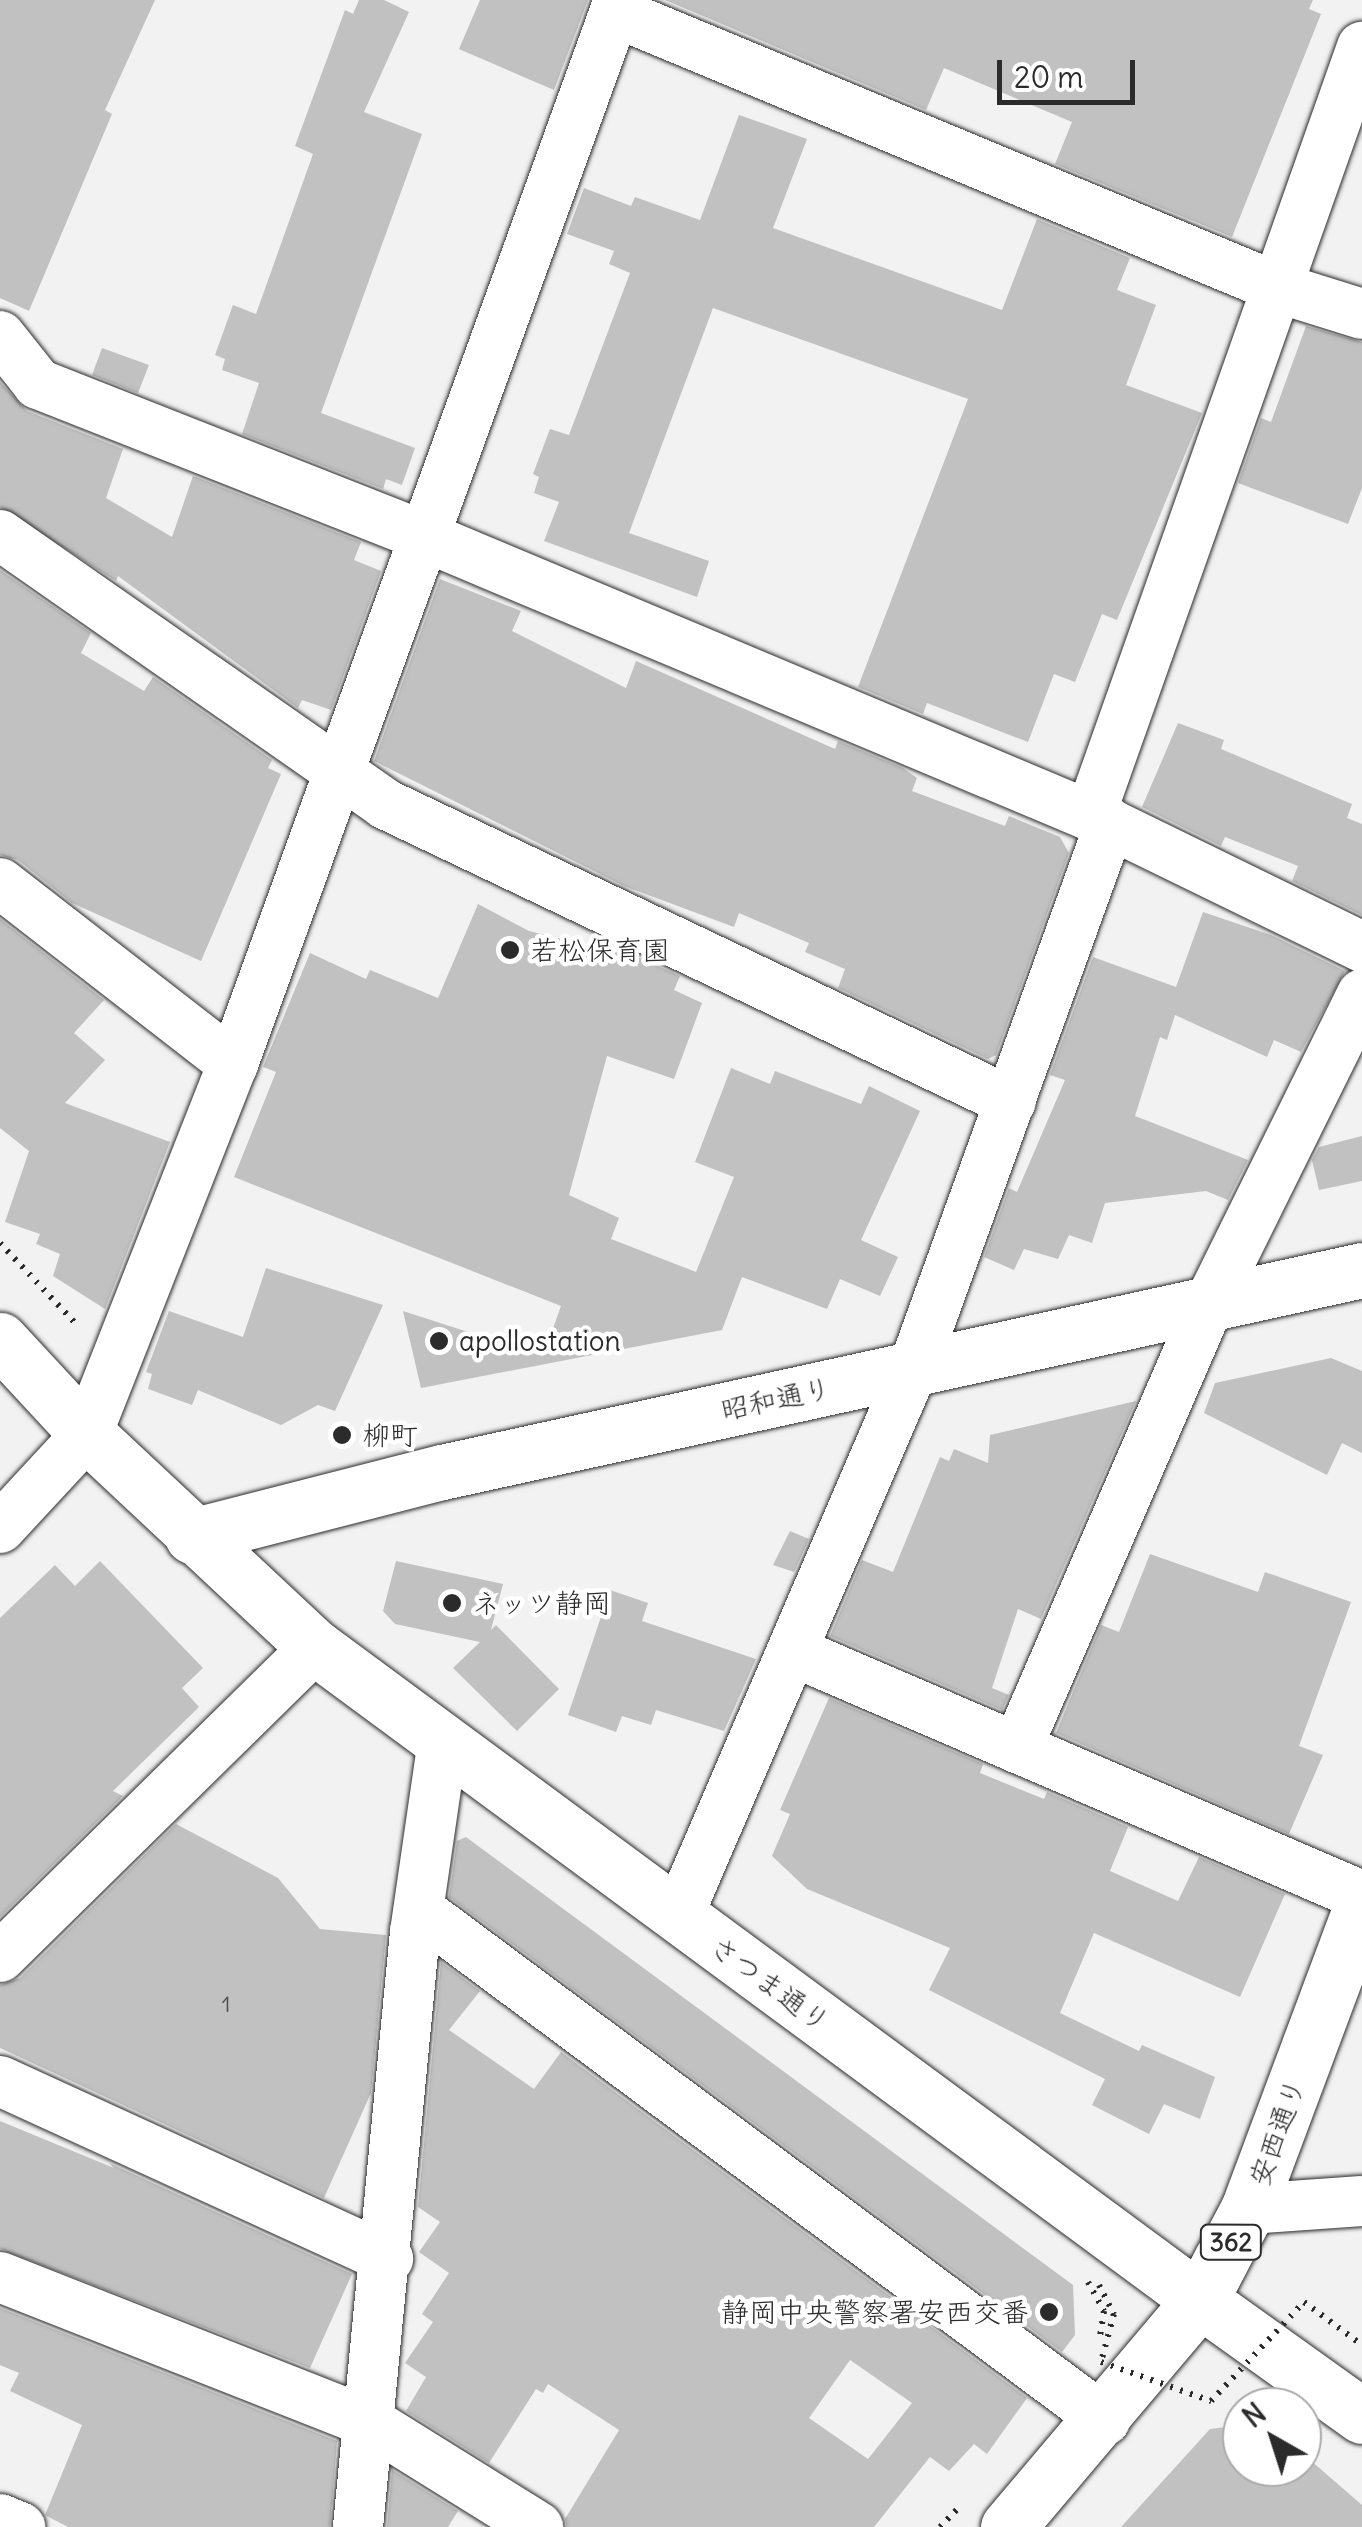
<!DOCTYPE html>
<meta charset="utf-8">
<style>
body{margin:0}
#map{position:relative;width:1362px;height:2527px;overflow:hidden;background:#f2f2f2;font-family:Delius,"Klee One",sans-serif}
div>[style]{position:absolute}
.building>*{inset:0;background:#c1c1c1}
.path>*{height:6px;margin-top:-3px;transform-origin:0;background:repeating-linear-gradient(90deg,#2b2b2b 0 2.5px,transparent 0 10.5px)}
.roads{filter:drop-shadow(0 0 2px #2b2b2b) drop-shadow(0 0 2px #2b2b2b)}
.minor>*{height:50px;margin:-25px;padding:0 25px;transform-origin:25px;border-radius:25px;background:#fff}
.tertiary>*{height:55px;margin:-27.5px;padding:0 27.5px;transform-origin:27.5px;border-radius:27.5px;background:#fff}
.secondary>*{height:55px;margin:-27.5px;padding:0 27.5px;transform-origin:27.5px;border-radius:27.5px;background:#fff}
.trunk>*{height:55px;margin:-27.5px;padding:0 27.5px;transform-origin:27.5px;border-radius:27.5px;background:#fff}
.path-bridge>*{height:6px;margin-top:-3px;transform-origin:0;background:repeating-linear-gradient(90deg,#2b2b2b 0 2.5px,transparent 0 10.5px)}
.dots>*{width:28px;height:28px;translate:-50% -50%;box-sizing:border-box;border:5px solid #fff;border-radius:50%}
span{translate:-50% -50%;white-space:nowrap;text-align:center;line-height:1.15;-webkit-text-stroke:9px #fff;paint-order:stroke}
.number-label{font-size:22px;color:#505050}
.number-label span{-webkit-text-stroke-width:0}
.shield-label span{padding:2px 8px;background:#fff;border:2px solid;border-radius:8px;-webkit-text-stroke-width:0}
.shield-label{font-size:25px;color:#2b2b2b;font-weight:700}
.poi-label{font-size:28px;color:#2b2b2b}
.left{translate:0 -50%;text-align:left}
.right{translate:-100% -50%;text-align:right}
.street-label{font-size:28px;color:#2b2b2b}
.north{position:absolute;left:1222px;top:2387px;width:100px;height:100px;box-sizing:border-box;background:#fff;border:2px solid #aaa;border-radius:50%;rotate:321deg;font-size:28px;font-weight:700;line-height:40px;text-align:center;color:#2b2b2b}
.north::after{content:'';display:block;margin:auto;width:35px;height:45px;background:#2b2b2b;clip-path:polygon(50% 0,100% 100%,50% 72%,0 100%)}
.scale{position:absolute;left:997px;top:60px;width:138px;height:45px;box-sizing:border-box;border:5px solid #2b2b2b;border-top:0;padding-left:12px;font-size:30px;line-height:35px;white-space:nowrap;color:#2b2b2b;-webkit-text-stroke:8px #fff;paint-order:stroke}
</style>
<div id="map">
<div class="building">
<i style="clip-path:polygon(0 0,155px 0,105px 110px,112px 114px,29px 311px,0 298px)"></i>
<i style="clip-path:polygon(359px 0,384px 0,409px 12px,364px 112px,422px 134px,321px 413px,415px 448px,402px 485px,386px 479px,383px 489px,242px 434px,259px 383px,222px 370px,225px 359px,215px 355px,233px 305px,256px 314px,313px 154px,295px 146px,345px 10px,353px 14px)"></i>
<i style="clip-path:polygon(480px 0,588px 0,554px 90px,459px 49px)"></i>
<i style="clip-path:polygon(665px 0,1313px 0,1309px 9px,1321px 14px,1232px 237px,1055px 164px,1072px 122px,944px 68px,926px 110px)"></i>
<i style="clip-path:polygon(739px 115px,807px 139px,773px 228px,1002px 310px,1037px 219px,1130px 258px,1117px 290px,1156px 305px,1126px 385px,1202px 413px,1117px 620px,1102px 614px,1075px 682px,1054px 674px,1028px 742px,927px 703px,923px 714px,858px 687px,968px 399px,713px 308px,629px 533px,709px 561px,697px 597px,544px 541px,559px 502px,534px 493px,539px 477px,533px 474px,550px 429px,569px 435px,630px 273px,609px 264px,614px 251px,567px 234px,584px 188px,631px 206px,635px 197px,700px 220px)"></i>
<i style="clip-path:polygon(1306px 326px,1362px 342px,1362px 488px,1348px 524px,1238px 483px,1261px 418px,1271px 422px)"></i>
<i style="clip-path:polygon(102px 348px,149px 365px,138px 393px,92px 375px)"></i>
<i style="clip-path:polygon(0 382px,27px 411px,123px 449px,106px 498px,172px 537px,193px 476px,361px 542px,354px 560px,381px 571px,331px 710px,302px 700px,298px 708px,118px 576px,116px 581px,0 507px)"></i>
<i style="clip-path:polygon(0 570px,91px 633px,81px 653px,144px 691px,153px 677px,272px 760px,268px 768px,281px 774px,201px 961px,72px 903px,18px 860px,0 855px)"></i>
<i style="clip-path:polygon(440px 579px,521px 611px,512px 631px,626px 688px,636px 661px,835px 749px,838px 741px,903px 768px,917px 778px,912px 791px,1005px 826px,1009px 816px,1060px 837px,1069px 853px,996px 1055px,988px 1059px,838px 988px,845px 969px,805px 952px,809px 943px,739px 913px,734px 927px,624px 886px,374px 761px)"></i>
<i style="clip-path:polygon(1178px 723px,1224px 740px,1221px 749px,1352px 804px,1347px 818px,1362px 824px,1362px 915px,1292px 881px,1298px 866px,1225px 837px,1221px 846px,1142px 807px)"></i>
<i style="clip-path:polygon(478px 904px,529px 931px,643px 959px,680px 976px,674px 990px,702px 1003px,674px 1079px,607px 1056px,569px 1195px,619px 1218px,611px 1239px,696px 1272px,734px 1177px,695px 1162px,731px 1068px,770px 1084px,775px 1071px,861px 1104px,869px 1086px,920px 1111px,861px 1240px,898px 1257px,880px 1296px,840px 1279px,827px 1309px,742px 1277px,722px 1330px,421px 1388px,403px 1311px,543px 1356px,561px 1306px,234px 1177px,276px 1072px,263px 1067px,310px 953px,366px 979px,370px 970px,438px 998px)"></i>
<i style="clip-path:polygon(1203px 912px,1271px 935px,1345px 971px,1301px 1052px,1274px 1040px,1267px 1057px,1175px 1015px,1167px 1040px,1160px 1037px,1135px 1116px,1248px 1160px,1228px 1200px,1206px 1191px,1105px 1203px,1092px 1243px,1069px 1235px,1058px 1259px,1024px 1249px,1014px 1270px,984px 1257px,1009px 1188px,1017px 1192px,1065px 1080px,1050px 1075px,1093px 957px,1176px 987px)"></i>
<i style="clip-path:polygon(0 919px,104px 1000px,74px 1033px,105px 1060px,65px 1103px,170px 1142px,105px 1309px,53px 1276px,60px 1254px,36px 1244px,40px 1234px,5px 1222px,29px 1151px,0 1128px)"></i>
<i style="clip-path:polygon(1362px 1136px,1362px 1181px,1319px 1190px,1312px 1160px,1319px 1147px)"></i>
<i style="clip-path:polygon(266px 1268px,383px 1305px,335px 1411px,318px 1405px,281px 1425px,198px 1390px,192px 1405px,148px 1389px,152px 1374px,146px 1372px,169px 1311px,243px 1337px)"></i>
<i style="clip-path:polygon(1331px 1358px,1362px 1371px,1362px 1453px,1342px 1443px,1327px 1475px,1204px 1413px,1215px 1383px)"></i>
<i style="clip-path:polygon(1136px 1401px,1041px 1619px,1018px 1609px,992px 1688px,1009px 1695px,1002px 1710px,830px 1636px,862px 1560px,893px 1572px,940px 1457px,949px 1461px,954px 1449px,988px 1463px,990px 1435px)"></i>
<i style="clip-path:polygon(790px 1531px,809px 1539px,794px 1572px,773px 1565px)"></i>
<i style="clip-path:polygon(1150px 1554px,1258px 1592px,1265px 1572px,1351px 1602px,1299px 1746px,1323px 1755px,1289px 1834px,1056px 1733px,1101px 1625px,1119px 1632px)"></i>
<i style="clip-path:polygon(100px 1561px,203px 1668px,182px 1688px,199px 1707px,113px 1791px,123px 1796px,0 1917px,0 1618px,55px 1565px,75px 1586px)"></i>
<i style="clip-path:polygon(396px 1561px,503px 1584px,491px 1630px,496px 1625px,559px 1689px,517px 1731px,453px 1668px,480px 1642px,395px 1624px,383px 1611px)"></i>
<i style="clip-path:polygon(610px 1590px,648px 1603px,642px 1621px,756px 1659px,724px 1731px,656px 1710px,651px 1725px,622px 1716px,616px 1732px,568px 1715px)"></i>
<i style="clip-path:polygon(829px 1698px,983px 1764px,980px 1773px,1044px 1799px,1047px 1792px,1128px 1827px,1110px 1871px,1178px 1901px,1199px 1857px,1285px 1894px,1240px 1997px,1094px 1933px,1060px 2013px,1139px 2051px,1142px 2045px,1215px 2077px,1200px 2119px,1164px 2104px,1149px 2134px,1092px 2105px,1105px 2079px,929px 1990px,950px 1948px,807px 1889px,772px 1856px,790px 1814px,780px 1810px)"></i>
<i style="clip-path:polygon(176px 1824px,278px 1878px,320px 1929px,386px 1935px,371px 2093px,324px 2198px,0 2048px,0 1985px,20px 1978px)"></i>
<i style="clip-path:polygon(466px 1837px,1073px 2285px,1075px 2335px,1062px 2352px,449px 1897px,457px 1841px)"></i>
<i style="clip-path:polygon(evenodd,441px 1962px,480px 1991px,449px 2030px,534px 2089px,561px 2052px,1027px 2398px,987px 2454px,974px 2444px,949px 2471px,930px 2457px,874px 2527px,567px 2527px,565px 2519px,619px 2430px,548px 2384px,543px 2393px,536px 2389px,489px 2463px,406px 2411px,426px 2377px,405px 2363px,433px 2322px,422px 2314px,449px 2273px,419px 2252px,440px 2222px,418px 2207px,441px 1962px,850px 2360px,912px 2403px,868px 2459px,809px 2418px,850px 2360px)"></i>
<i style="clip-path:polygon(0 2121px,114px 2168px,109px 2163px,352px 2274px,310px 2368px,0 2249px)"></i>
<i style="clip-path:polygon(0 2308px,337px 2441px,330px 2527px,68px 2527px,45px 2515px,82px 2425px,10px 2391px,19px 2373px,0 2365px)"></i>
<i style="clip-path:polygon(1242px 2425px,1242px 2467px,1302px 2467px,1302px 2453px,1362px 2505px,1362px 2527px,1121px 2527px,1210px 2429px)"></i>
<i style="clip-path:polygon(392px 2470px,458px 2511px,448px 2527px,387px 2527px)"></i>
</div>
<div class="path">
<i style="left:0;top:1243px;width:115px;rotate:46.8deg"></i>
<i style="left:1088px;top:2282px;width:33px;rotate:61deg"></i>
<i style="left:1104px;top:2311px;width:25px;rotate:99deg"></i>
<i style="left:940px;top:2527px;width:29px;rotate:-46deg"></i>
</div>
<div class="roads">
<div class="minor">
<i style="left:615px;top:12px;width:716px;rotate:22.59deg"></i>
<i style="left:1276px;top:287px;width:90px;rotate:17.4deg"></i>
<i style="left:0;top:336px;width:61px;rotate:51.6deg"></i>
<i style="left:38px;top:384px;width:412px;rotate:21.5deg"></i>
<i style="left:421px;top:535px;width:747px;rotate:22.76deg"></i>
<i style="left:1110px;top:824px;width:280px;rotate:26deg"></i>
<i style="left:0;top:535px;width:470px;rotate:34.9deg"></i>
<i style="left:385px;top:804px;width:693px;rotate:25.46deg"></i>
<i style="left:1090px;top:816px;width:816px;rotate:-70.52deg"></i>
<i style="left:0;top:883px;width:295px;rotate:37.8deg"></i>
<i style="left:0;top:1528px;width:128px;rotate:-47.2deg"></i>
<i style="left:87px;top:1434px;width:398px;rotate:-68.5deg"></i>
<i style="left:233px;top:1064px;width:1132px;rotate:-70.06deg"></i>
<i style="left:792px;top:1651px;width:620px;rotate:23.26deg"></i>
<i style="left:1017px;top:1748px;width:484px;rotate:-66.6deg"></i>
<i style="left:1209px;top:1304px;width:346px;rotate:-63.7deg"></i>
<i style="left:419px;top:1910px;width:855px;rotate:36.63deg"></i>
<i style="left:678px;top:1916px;width:595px;rotate:-66.75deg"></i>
<i style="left:913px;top:1369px;width:580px;rotate:-70.13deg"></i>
<i style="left:0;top:1957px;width:442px;rotate:-44.5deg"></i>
<i style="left:0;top:2081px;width:427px;rotate:24.6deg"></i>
<i style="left:1248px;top:2209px;width:114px;rotate:-4deg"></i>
<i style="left:0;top:2277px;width:399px;rotate:21.5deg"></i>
<i style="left:371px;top:2423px;width:197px;rotate:31.9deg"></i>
<i style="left:0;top:2519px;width:22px;rotate:22deg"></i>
<i style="left:358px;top:2527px;width:598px;rotate:-84.53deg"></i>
<i style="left:415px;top:1932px;width:188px;rotate:-81.7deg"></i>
</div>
<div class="tertiary">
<i style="left:0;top:1340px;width:128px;rotate:47.2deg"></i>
<i style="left:87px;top:1434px;width:312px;rotate:43.1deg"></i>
<i style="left:315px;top:1647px;width:1100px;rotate:36.42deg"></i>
<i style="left:192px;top:1536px;width:258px;rotate:-14.4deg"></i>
<i style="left:442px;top:1472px;width:942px;rotate:-12.38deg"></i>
</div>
<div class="secondary">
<i style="left:1222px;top:2258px;width:47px;rotate:117.6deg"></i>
<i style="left:1200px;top:2300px;width:199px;rotate:35.6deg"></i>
</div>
<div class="trunk">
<i style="left:1008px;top:2527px;width:297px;rotate:-49.8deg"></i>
<i style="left:1200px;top:2300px;width:103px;rotate:-62.2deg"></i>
<i style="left:1248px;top:2209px;width:326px;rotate:-69.5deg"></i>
</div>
</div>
<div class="path-bridge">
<i style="left:1099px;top:2285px;width:33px;rotate:63deg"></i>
<i style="left:1114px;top:2314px;width:50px;rotate:105.2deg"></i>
<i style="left:1101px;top:2362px;width:117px;rotate:19.5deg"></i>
<i style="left:1211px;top:2401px;width:136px;rotate:-46.8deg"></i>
<i style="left:1304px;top:2302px;width:72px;rotate:36.6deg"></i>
</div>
<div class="dots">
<i style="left:510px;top:950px;background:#2b2b2b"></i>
<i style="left:439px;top:1341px;background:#2b2b2b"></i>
<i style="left:342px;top:1435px;background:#2b2b2b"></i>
<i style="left:452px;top:1603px;background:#2b2b2b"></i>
<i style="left:1049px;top:2312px;background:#2b2b2b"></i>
</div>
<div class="number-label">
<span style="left:226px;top:2005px">1</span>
</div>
<div class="shield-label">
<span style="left:1231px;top:2242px">362</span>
</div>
<div class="poi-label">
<span class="left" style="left:530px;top:950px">若松保育園</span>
<span class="left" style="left:459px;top:1341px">apollostation</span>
<span class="left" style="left:362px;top:1435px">柳町</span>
<span class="left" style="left:472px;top:1603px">ネッツ静岡</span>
<span class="right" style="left:1029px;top:2312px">静岡中央警察署安西交番</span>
</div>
<div class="street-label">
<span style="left:776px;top:1399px;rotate:-12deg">昭和通り</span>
<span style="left:770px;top:1984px;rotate:36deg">さつま通り</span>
<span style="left:1277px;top:2132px;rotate:-70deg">安西通り</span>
</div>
<div class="north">N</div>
<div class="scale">20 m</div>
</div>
